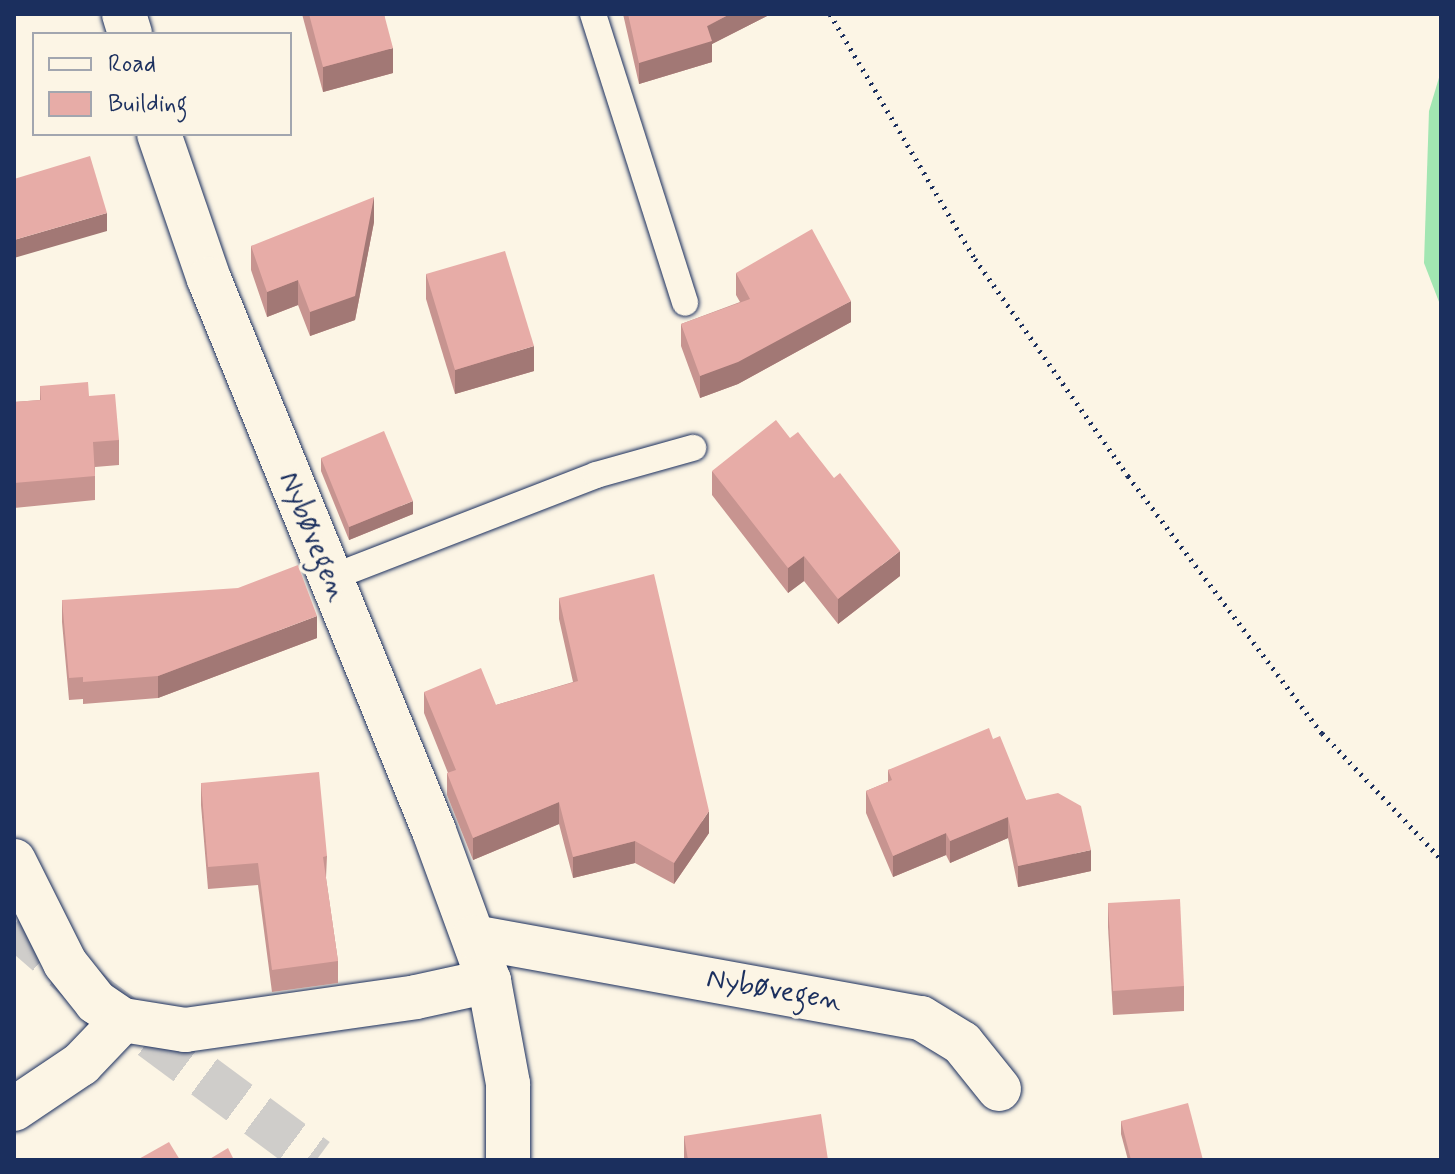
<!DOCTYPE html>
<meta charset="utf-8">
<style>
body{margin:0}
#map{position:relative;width:1455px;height:1174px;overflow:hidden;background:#fcf5e5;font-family:Mynerve,sans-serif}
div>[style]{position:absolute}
.green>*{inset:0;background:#a2e6b2}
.primary-tunnel>*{height:44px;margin-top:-22px;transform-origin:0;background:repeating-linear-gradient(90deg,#cfcdca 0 44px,transparent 0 66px)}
.path>*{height:5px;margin-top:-2.5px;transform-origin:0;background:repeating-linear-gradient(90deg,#1b2f5e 0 2px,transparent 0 8px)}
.roads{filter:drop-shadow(0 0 2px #1b2f5e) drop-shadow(0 0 2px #1b2f5e)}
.lane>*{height:26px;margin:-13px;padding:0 13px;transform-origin:13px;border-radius:13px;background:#fcf5e5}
.street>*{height:44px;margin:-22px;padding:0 22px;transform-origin:22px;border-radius:22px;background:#fcf5e5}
.wall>*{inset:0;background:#c79490}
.shaded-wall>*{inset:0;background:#a27875}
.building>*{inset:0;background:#e7aca7}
span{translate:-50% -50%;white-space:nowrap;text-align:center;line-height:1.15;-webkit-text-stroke:7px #fcf5e5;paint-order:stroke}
.street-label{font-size:28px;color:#1b2f5e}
.frame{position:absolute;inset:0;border:16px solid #1b2f5e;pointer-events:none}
.legend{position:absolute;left:32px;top:32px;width:260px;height:104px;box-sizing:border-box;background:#fcf5e5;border:2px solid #a2a6af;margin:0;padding:10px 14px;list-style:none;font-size:24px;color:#1b2f5e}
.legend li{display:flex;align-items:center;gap:16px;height:40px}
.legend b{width:40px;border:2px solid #a2a6af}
</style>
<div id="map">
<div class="green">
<i style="clip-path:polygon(1441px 71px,1441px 307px,1424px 263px,1429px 111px)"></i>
</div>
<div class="primary-tunnel">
<i style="left:14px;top:925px;width:111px;rotate:41deg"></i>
<i style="left:98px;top:998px;width:272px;rotate:36.5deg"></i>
</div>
<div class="path">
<i style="left:830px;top:14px;width:285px;rotate:59.4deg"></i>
<i style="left:975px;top:259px;width:266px;rotate:54.8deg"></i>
<i style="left:1128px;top:476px;width:322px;rotate:53deg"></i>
<i style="left:1322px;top:733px;width:173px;rotate:46.6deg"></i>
</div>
<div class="roads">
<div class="lane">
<i style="left:593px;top:14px;width:303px;rotate:72.3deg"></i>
<i style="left:328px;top:579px;width:287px;rotate:-21.2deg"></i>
<i style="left:596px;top:475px;width:101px;rotate:-15.6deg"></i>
</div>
<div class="street">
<i style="left:124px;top:14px;width:21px;rotate:73deg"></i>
<i style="left:159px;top:134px;width:153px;rotate:71deg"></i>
<i style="left:209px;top:279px;width:596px;rotate:67.82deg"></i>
<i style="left:434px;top:831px;width:160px;rotate:69.9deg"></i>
<i style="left:489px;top:981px;width:105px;rotate:79.5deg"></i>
<i style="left:508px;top:1084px;width:76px;rotate:90deg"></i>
<i style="left:14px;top:861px;width:114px;rotate:63.4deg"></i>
<i style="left:65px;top:963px;width:50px;rotate:51.5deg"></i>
<i style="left:96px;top:1002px;width:32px;rotate:34deg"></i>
<i style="left:474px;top:937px;width:454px;rotate:10.3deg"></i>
<i style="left:921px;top:1018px;width:48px;rotate:31.4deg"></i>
<i style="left:962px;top:1043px;width:59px;rotate:51.2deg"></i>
<i style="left:14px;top:1109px;width:81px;rotate:-33.9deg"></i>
<i style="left:81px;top:1064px;width:61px;rotate:-46.3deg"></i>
<i style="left:123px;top:1020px;width:63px;rotate:9.2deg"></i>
<i style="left:185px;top:1030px;width:233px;rotate:-8.1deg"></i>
<i style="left:416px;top:997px;width:75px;rotate:-12.4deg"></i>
</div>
</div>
<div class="wall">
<i style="clip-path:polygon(302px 14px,384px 14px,393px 73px,323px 92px)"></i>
<i style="clip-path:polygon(623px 14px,771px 14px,712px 44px,712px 62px,639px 84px)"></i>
<i style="clip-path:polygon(374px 222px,355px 320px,310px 336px,298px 305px,267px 317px,251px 270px,251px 246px)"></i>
<i style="clip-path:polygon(736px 273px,851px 322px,738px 384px,700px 398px,681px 346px,681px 324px,740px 302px,736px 295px)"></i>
<i style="clip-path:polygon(426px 274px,534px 371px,455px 394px,426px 299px)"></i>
<i style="clip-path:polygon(40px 386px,89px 396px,119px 440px,119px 465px,95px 467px,95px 500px,14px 508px,14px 402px,40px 400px)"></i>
<i style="clip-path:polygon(321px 458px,413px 514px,349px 540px,321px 471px)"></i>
<i style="clip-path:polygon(712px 471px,900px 576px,838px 624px,804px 581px,788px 593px,712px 495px)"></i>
<i style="clip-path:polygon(559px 598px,709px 833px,674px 884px,635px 863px,573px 878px,559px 824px,473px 860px,447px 795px,447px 773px,448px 773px,424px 713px,424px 692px,496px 705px,573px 682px,559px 619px)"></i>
<i style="clip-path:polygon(62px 600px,317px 638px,158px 698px,83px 704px,83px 699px,69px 700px,62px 622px)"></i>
<i style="clip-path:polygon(993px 739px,1026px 800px,1091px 871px,1018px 887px,1008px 838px,950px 863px,946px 855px,893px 877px,866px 813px,866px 791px,888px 782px,888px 770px)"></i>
<i style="clip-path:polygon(201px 783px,327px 856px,326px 878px,338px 961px,338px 983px,272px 992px,258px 885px,208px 889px,201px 805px)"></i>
<i style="clip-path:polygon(1108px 903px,1184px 986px,1184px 1011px,1113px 1015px,1108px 927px)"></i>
<i style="clip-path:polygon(1121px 1121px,1203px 1160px,1128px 1160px,1121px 1134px)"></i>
<i style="clip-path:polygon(684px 1136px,828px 1160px,684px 1160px)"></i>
</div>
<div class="shaded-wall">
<i style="clip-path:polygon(730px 14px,771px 14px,712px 44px,712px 62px,639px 84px,639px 63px)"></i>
<i style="clip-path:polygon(393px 48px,393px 73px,323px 92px,323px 67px)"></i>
<i style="clip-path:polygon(374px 197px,374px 222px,355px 320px,310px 336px,310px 312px)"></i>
<i style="clip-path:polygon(107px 213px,107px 231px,14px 258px,14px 240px)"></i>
<i style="clip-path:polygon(298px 280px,298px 305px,267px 317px,267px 292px)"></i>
<i style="clip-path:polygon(851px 301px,851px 322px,738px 384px,700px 398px,700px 376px)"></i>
<i style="clip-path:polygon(534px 346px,534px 371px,455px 394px,455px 370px)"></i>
<i style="clip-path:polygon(413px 501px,413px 514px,349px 540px,349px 527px)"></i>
<i style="clip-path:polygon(900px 551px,900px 576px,838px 624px,838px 599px)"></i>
<i style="clip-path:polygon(804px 556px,804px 581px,788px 593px,788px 568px)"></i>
<i style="clip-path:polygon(317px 616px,317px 638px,158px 698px,158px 676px)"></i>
<i style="clip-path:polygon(559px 802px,559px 824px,473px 860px,473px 838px)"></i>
<i style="clip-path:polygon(709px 811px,709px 833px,674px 884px,674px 863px)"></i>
<i style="clip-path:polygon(1008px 817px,1008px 838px,950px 863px,950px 841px)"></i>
<i style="clip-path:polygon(946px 833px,946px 855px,893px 877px,893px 856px)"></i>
<i style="clip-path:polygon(635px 841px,635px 863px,573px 878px,573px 857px)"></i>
<i style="clip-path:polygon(1091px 850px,1091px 871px,1018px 887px,1018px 866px)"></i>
</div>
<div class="building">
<i style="clip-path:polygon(309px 14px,384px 14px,393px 48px,323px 67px)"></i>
<i style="clip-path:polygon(628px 14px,730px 14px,707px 26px,712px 41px,639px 63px)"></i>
<i style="clip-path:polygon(90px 156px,107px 213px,14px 240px,14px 179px)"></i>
<i style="clip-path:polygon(374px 197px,355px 296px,310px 312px,298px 280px,267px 292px,251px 246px)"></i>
<i style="clip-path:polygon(812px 229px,851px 301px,738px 362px,700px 376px,681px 324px,750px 299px,736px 273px)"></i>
<i style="clip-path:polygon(505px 251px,534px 346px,455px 370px,426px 274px)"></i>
<i style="clip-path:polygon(88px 382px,89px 396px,115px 394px,119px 440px,93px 442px,95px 476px,14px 483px,14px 402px,41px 400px,40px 386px)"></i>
<i style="clip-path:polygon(776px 420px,790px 438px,798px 432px,834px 478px,840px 473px,900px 551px,838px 599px,804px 556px,788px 568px,712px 471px)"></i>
<i style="clip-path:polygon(384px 431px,413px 501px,349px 527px,321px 458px)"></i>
<i style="clip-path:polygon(298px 565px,317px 616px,158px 676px,83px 682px,83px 677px,69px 678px,62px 600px,238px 588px)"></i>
<i style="clip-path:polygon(654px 574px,709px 811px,674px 863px,635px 841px,573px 857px,559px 802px,473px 838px,447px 773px,456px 770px,424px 692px,481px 668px,496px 705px,578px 681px,559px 598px)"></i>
<i style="clip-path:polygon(989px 728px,993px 739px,1000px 736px,1026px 800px,1058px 793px,1081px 806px,1091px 850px,1018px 866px,1008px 817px,950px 841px,946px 833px,893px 856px,866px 791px,892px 780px,888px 770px)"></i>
<i style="clip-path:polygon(319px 772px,327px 856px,323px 857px,338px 961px,272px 970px,258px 863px,208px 867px,201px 783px)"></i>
<i style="clip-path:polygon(1180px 899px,1184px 986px,1113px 991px,1108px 903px)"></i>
<i style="clip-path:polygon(1188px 1103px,1203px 1160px,1131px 1160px,1121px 1121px)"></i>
<i style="clip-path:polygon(821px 1114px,828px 1160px,688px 1160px,684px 1136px)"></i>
<i style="clip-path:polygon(169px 1142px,180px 1160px,137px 1160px)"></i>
<i style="clip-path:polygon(228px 1148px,234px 1160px,208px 1160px)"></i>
</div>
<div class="street-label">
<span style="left:312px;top:537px;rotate:68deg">Nybøvegen</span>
<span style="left:774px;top:991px;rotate:10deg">Nybøvegen</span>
</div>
<div class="frame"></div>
<ul class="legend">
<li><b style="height:10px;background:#fcf5e5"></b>Road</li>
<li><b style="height:22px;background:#e7aca7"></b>Building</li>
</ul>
</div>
